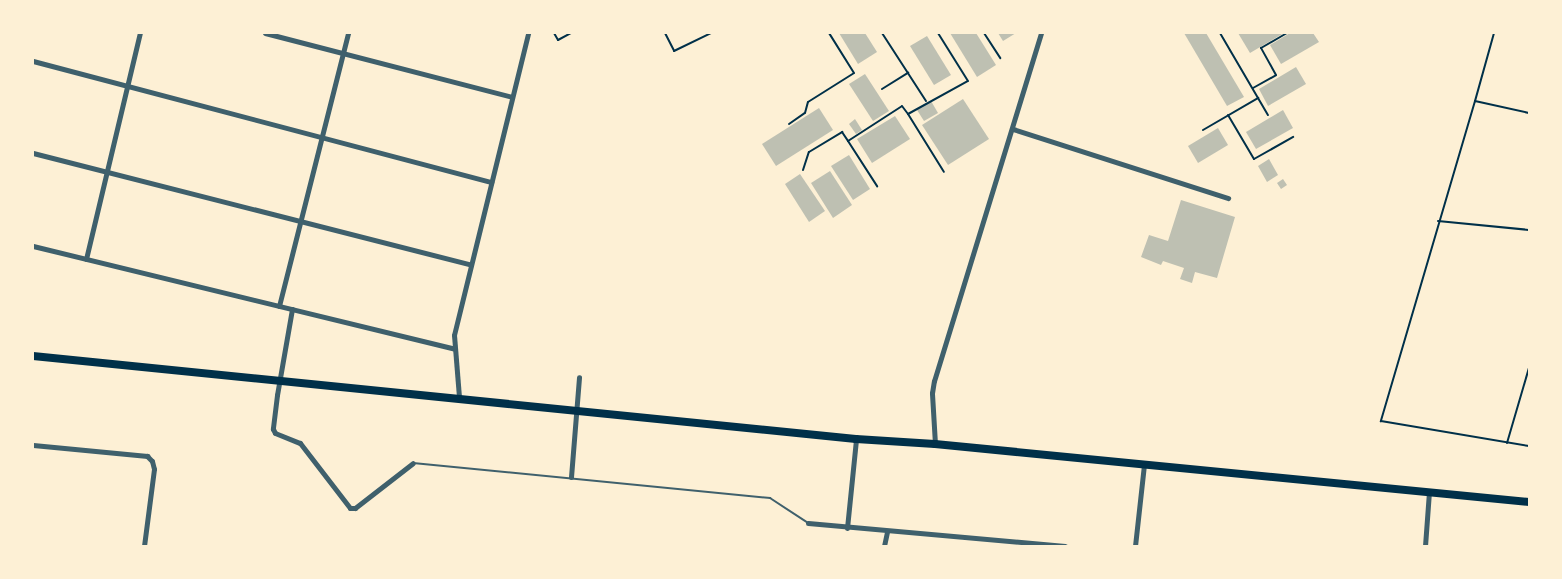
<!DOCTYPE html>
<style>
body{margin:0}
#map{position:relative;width:1562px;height:579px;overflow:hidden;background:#fdf0d5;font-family:"DM Sans",sans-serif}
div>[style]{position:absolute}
.building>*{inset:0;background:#bec0b2}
.path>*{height:2px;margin:-1px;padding:0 1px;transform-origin:1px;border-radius:1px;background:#003049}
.service>*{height:2px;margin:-1px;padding:0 1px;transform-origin:1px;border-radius:1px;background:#3f606c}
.minor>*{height:5px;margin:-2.5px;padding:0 2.5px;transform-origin:2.5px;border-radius:2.5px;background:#3f606c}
.secondary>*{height:8px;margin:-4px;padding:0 4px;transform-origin:4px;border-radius:4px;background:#003049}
span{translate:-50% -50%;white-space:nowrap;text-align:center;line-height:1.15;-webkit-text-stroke:4.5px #fdf0d5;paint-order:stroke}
.frame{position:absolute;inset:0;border:34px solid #fdf0d5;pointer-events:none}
</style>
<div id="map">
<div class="building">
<i style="clip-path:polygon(839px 33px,865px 33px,877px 52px,858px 64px)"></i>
<i style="clip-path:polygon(950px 33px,976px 33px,996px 65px,977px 77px)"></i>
<i style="clip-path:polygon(998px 33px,1016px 33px,1003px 41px)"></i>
<i style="clip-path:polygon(1184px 33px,1206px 33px,1244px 97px,1227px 106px)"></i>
<i style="clip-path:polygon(1238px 33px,1284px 33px,1250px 53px)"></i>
<i style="clip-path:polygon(1290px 33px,1313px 33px,1319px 42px,1281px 64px,1270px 45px)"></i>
<i style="clip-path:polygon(927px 36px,951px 75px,934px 85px,910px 46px)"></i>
<i style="clip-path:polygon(1296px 67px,1306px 84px,1268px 106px,1259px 89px)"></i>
<i style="clip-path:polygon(865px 74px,889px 111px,873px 121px,849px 84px)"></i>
<i style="clip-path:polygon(963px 99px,989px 139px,948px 165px,922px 125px)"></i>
<i style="clip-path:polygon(931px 101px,938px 113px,924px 121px,917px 110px)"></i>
<i style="clip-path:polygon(819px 108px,833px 130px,776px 166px,762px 144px)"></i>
<i style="clip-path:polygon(1283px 110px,1293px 128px,1256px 149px,1246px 132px)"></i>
<i style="clip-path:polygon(895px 116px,910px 139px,872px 163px,857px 139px)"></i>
<i style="clip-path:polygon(855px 119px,862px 130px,856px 134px,849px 124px)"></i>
<i style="clip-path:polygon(1218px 128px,1228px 145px,1198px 163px,1188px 146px)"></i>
<i style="clip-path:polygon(849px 155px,870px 189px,853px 200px,831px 166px)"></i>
<i style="clip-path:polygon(1269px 159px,1278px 175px,1267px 182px,1258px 166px)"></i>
<i style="clip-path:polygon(830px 171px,852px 205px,833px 218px,811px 183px)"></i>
<i style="clip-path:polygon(800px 174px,825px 211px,809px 222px,785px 184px)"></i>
<i style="clip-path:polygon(1283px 179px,1287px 185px,1281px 189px,1277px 183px)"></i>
<i style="clip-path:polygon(1181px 200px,1235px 217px,1217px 278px,1195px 272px,1192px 283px,1180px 279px,1184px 268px,1163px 261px,1161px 265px,1141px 257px,1149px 235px,1168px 241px)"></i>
</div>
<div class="path">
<i style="left:554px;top:33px;width:8px;rotate:60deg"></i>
<i style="left:558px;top:40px;width:15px;rotate:-28deg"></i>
<i style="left:665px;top:33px;width:20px;rotate:63deg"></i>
<i style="left:674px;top:51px;width:41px;rotate:-25.9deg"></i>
<i style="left:882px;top:33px;width:81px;rotate:57.1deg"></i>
<i style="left:984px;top:33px;width:30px;rotate:57deg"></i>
<i style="left:1220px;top:33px;width:95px;rotate:59.7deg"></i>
<i style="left:1494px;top:33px;width:71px;rotate:105.6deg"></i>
<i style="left:1475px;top:101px;width:55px;rotate:12.5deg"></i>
<i style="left:1253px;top:88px;width:26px;rotate:-29deg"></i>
<i style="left:1276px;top:75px;width:31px;rotate:-119deg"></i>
<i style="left:1261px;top:48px;width:30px;rotate:-30deg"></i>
<i style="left:882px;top:89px;width:31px;rotate:-32deg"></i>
<i style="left:1475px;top:101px;width:334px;rotate:106.4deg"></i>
<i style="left:1381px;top:421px;width:150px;rotate:9.6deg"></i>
<i style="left:908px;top:114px;width:68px;rotate:58.2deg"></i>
<i style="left:1228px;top:115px;width:51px;rotate:59.4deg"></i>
<i style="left:1254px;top:159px;width:45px;rotate:-29.4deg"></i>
<i style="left:789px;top:124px;width:19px;rotate:-35deg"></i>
<i style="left:805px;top:113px;width:11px;rotate:-75deg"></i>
<i style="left:808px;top:102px;width:54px;rotate:-32.2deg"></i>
<i style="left:854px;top:73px;width:47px;rotate:-122deg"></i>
<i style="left:1203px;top:130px;width:64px;rotate:-30.2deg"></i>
<i style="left:848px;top:141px;width:54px;rotate:57.2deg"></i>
<i style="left:803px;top:170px;width:19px;rotate:-72deg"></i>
<i style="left:809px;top:152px;width:39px;rotate:-31deg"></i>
<i style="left:842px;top:132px;width:11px;rotate:56deg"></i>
<i style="left:848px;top:141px;width:64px;rotate:-32.9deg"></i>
<i style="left:902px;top:106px;width:10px;rotate:53deg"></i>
<i style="left:908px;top:114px;width:68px;rotate:-28.8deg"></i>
<i style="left:968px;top:81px;width:57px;rotate:-122deg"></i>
<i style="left:1438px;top:221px;width:91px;rotate:5.6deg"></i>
<i style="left:1507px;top:443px;width:78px;rotate:-73.7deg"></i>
</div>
<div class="service">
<i style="left:413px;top:463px;width:359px;rotate:5.6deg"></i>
<i style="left:770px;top:498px;width:45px;rotate:33.3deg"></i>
</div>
<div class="minor">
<i style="left:265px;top:33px;width:255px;rotate:14.5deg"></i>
<i style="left:33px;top:61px;width:474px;rotate:14.8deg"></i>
<i style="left:1013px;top:129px;width:226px;rotate:17.8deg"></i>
<i style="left:33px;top:153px;width:452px;rotate:14.3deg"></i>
<i style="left:33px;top:246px;width:433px;rotate:13.7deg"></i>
<i style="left:86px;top:259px;width:232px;rotate:-76.6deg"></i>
<i style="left:279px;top:306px;width:282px;rotate:-75.8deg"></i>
<i style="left:292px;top:309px;width:87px;rotate:99.9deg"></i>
<i style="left:277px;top:395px;width:34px;rotate:97deg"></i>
<i style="left:273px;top:429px;width:4px;rotate:63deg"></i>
<i style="left:275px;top:433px;width:27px;rotate:22deg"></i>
<i style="left:300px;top:443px;width:82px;rotate:52.4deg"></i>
<i style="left:350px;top:508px;width:5px"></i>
<i style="left:355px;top:508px;width:73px;rotate:-37.8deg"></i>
<i style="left:459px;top:397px;width:62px;rotate:-94.6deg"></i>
<i style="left:454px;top:335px;width:311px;rotate:-76.2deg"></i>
<i style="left:935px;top:444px;width:51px;rotate:-93.4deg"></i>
<i style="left:932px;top:393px;width:12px;rotate:-81deg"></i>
<i style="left:934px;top:381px;width:364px;rotate:-72.9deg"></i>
<i style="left:33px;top:445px;width:115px;rotate:5.5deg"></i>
<i style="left:147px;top:456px;width:7px;rotate:45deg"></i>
<i style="left:152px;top:461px;width:8px;rotate:76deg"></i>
<i style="left:154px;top:469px;width:78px;rotate:97.4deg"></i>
<i style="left:571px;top:477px;width:100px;rotate:-85.4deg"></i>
<i style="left:808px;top:523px;width:258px;rotate:5.1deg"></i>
<i style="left:847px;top:528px;width:89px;rotate:-84.2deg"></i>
<i style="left:884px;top:546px;width:14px;rotate:-78deg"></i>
<i style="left:1135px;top:546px;width:82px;rotate:-83.7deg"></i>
<i style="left:1425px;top:546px;width:54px;rotate:-85.8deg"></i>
</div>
<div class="secondary">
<i style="left:33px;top:356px;width:827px;rotate:5.76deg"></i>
<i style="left:856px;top:439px;width:79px;rotate:3.6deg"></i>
<i style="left:935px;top:444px;width:597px;rotate:5.58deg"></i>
</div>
<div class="frame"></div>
</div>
